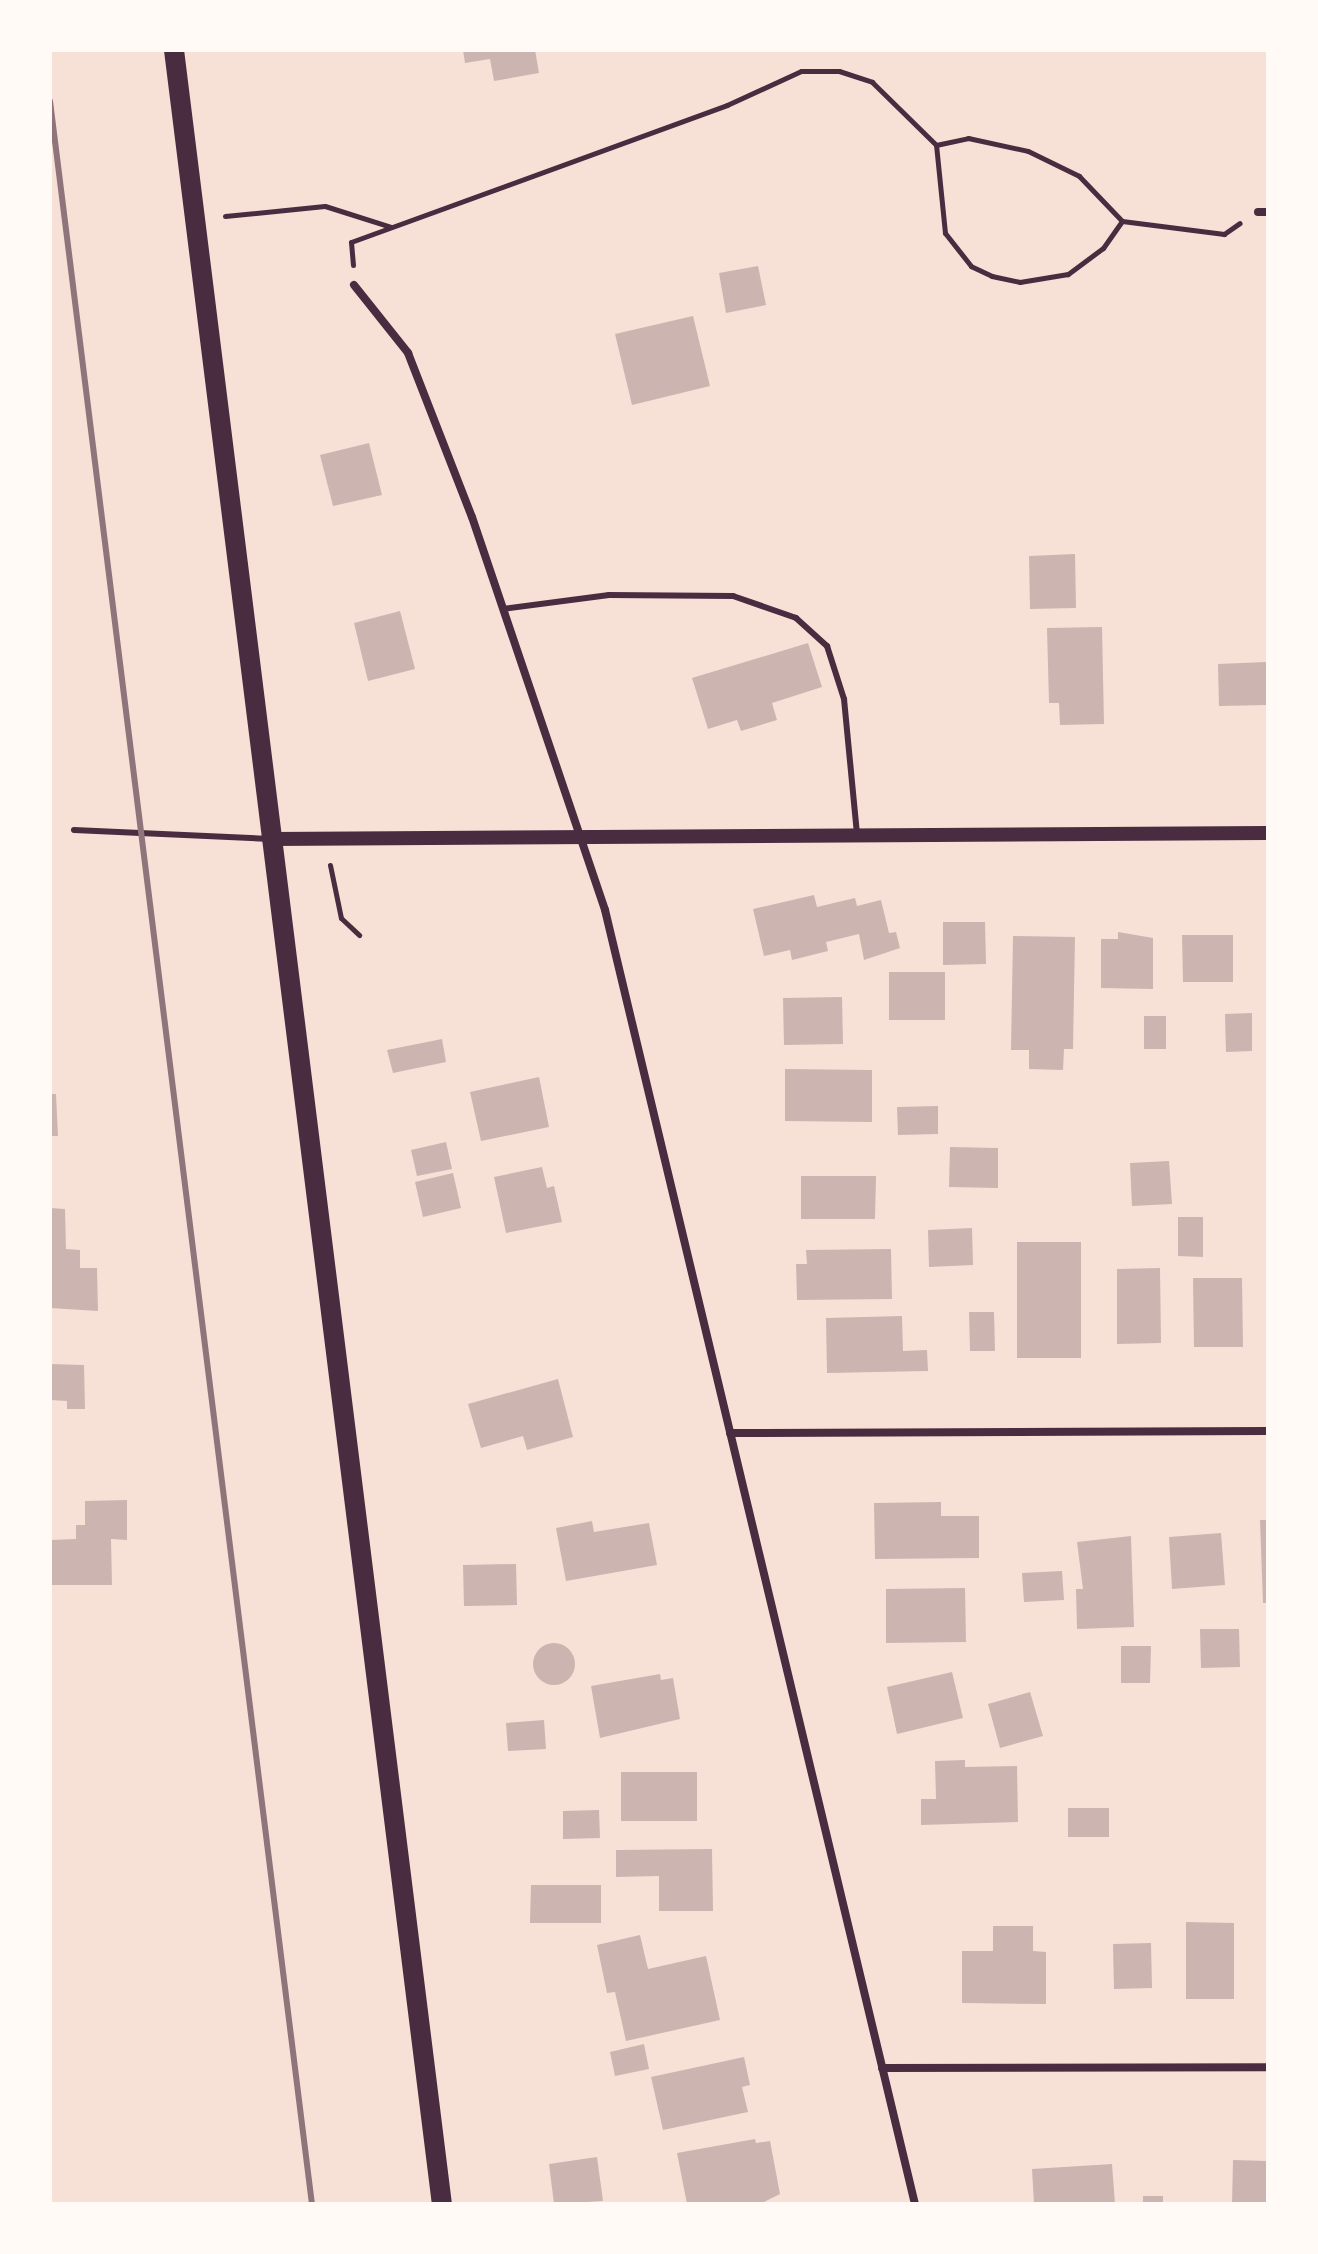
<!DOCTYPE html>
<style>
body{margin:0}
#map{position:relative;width:1318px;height:2254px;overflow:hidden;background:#f7e1d7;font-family:"PT Sans Narrow",sans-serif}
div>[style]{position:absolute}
.building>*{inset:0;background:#ccb4b1}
.round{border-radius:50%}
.path>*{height:5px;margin:-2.5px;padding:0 2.5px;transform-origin:2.5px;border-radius:2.5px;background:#4a2c40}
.service>*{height:6px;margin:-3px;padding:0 3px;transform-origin:3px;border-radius:3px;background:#4a2c40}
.minor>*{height:8px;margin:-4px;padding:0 4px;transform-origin:4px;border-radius:4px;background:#4a2c40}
.tertiary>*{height:14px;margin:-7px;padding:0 7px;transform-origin:7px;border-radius:7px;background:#4a2c40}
.primary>*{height:20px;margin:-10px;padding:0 10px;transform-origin:10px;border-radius:10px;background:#4a2c40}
.rail>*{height:6px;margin:-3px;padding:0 3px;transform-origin:3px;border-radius:3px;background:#8f747c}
span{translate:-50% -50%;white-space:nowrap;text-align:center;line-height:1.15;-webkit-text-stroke:6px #fffaf5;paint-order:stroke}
.frame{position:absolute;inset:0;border:52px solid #fffaf5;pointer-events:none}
</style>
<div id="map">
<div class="building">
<i style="clip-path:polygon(463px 50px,535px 50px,539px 73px,494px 81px,490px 59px,465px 63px)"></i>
<i style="clip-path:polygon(758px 266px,766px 305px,726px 313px,719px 273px)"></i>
<i style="clip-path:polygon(693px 316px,710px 386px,632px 405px,615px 334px)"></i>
<i style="clip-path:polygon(369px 443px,382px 495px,333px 506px,320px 455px)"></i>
<i style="clip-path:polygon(1075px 554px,1076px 608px,1030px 609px,1029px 556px)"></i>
<i style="clip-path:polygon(400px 611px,415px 669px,368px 681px,354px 623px)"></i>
<i style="clip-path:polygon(1102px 627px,1104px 724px,1060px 725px,1059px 703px,1049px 703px,1047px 628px)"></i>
<i style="clip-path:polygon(808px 643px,822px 687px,772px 703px,777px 720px,741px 731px,737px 720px,708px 729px,692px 678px)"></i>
<i style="clip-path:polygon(1266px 662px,1268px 705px,1219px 706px,1218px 664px)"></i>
<i style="clip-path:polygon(814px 895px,817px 907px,855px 898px,857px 906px,881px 900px,889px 933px,896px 932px,900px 948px,864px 960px,859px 934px,826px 942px,828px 951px,792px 960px,790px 950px,764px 956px,753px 909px)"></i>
<i style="clip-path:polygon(943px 922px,985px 922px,986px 964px,943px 965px)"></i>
<i style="clip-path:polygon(1118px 932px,1153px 938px,1153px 989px,1101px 988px,1101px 939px,1118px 939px)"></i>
<i style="clip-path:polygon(1182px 935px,1233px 935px,1233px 982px,1183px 982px)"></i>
<i style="clip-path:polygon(1013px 936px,1075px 937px,1073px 1049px,1064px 1049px,1063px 1070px,1029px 1069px,1029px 1050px,1011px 1050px)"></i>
<i style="clip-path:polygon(889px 972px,945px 972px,945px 1020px,889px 1020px)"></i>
<i style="clip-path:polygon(842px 997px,843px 1044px,784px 1045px,783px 998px)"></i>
<i style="clip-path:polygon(1252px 1013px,1252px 1051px,1226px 1052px,1225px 1014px)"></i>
<i style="clip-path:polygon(1144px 1016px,1166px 1016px,1166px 1049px,1144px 1049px)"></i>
<i style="clip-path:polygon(442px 1039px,446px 1062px,393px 1073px,387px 1050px)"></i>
<i style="clip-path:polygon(785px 1069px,872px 1070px,872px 1122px,785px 1121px)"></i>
<i style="clip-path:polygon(539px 1077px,549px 1127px,481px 1141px,470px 1092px)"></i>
<i style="clip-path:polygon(50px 1094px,56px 1094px,58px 1136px,50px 1136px)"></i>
<i style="clip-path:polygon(938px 1106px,938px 1134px,898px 1135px,897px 1107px)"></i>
<i style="clip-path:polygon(446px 1142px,452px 1169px,417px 1176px,411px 1150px)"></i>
<i style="clip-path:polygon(950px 1147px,998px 1148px,998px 1188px,949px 1187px)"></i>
<i style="clip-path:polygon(1169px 1161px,1172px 1204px,1132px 1206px,1130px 1163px)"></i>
<i style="clip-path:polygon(542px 1167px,547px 1188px,554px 1186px,562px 1222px,506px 1233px,494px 1177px)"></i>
<i style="clip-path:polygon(453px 1173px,461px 1208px,423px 1217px,415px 1182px)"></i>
<i style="clip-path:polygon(801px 1176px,876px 1176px,875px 1219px,801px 1219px)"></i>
<i style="clip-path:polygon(50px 1208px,65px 1209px,66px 1249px,80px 1250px,80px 1268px,97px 1268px,98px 1311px,50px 1308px)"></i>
<i style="clip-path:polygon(1178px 1217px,1203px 1217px,1203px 1257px,1178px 1256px)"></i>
<i style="clip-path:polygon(972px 1228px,973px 1265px,929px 1267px,928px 1230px)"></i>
<i style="clip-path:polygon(1017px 1242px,1081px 1242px,1081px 1358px,1017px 1358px)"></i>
<i style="clip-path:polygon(891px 1249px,892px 1299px,797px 1300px,796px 1264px,807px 1264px,806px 1250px)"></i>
<i style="clip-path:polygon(1160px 1268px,1161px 1343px,1117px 1344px,1117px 1269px)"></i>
<i style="clip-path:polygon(1193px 1278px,1242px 1278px,1243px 1347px,1194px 1347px)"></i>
<i style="clip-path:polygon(969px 1312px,994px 1312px,995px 1351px,970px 1351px)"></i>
<i style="clip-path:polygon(902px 1316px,903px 1351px,927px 1350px,928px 1371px,827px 1373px,826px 1318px)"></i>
<i style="clip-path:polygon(50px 1364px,84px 1365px,85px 1409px,67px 1409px,67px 1401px,50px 1400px)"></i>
<i style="clip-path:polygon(558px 1379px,573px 1437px,527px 1450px,523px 1436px,481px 1448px,468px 1404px)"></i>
<i style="clip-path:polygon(127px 1500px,127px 1540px,111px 1539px,112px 1585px,50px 1585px,50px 1540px,76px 1539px,76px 1525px,85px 1525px,85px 1501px)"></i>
<i style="clip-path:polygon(941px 1502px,941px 1516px,979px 1516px,979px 1558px,875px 1559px,874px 1503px)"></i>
<i style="clip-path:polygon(1260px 1520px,1268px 1520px,1268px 1603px,1263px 1603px)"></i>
<i style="clip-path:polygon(592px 1521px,594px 1532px,649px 1523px,657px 1565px,566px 1581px,556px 1528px)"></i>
<i style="clip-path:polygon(1221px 1533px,1225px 1585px,1172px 1589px,1169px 1537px)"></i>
<i style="clip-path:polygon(1131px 1536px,1134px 1627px,1077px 1629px,1076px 1589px,1083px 1589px,1077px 1542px)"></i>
<i style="clip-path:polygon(516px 1564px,517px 1605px,464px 1606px,463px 1565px)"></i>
<i style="clip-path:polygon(1062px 1571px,1064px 1600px,1024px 1602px,1022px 1573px)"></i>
<i style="clip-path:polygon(965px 1588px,966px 1642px,886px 1643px,886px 1589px)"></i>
<i style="clip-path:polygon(1200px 1629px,1239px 1629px,1240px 1667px,1201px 1668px)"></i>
<i class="round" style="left:533px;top:1643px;width:42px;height:42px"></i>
<i style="clip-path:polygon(1121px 1646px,1151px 1646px,1150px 1683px,1121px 1683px)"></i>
<i style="clip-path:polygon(952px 1672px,963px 1718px,897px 1734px,887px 1687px)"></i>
<i style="clip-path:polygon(660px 1674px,661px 1680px,673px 1678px,680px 1719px,600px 1738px,591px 1686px)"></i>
<i style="clip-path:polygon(1030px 1692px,1043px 1736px,1000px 1748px,988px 1704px)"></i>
<i style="clip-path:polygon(544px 1720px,546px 1749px,508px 1751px,506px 1723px)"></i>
<i style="clip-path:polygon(965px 1760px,965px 1767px,1017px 1766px,1018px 1822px,921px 1825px,921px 1799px,936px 1799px,935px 1761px)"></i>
<i style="clip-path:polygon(621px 1772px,697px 1772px,697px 1821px,621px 1821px)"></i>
<i style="clip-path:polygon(1068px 1808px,1109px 1808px,1109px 1837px,1068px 1837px)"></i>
<i style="clip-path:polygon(599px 1810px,600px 1838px,563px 1839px,563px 1811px)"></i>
<i style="clip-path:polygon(712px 1849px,713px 1911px,659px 1911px,659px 1876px,616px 1877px,616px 1850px)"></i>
<i style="clip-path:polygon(531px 1885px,601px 1885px,601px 1923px,530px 1923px)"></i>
<i style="clip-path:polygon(1186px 1922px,1234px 1923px,1234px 1999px,1186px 1999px)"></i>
<i style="clip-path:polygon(993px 1926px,1033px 1926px,1033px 1951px,1046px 1952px,1046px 2004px,962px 2003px,962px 1951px,993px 1951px)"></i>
<i style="clip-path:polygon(640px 1935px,648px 1969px,706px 1956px,720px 2020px,626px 2041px,615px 1992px,607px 1993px,597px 1945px)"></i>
<i style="clip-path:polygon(1151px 1943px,1152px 1988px,1114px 1989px,1113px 1944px)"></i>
<i style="clip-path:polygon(644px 2044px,649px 2069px,615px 2076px,610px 2052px)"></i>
<i style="clip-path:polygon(744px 2057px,750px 2085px,742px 2087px,748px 2112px,663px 2130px,651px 2077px)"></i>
<i style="clip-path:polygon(755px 2139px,756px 2143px,770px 2141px,780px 2194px,760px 2204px,687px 2204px,677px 2153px)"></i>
<i style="clip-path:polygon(597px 2157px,603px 2201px,554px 2204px,549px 2164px)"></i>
<i style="clip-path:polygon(1233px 2160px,1268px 2161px,1268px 2204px,1232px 2204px)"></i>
<i style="clip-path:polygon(1112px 2164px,1115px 2204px,1034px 2204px,1032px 2169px)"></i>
<i style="clip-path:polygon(1143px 2196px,1163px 2196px,1163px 2204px,1143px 2204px)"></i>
</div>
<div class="path">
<i style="left:225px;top:216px;width:100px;rotate:-5.7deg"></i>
<i style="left:325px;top:206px;width:69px;rotate:17.7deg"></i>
<i style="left:1122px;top:221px;width:33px;rotate:125deg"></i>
<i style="left:1103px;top:248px;width:44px;rotate:143.4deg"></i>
<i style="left:1068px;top:274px;width:49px;rotate:170.5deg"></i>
<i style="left:1020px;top:282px;width:29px;rotate:-168deg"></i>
<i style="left:992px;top:276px;width:23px;rotate:-155deg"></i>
<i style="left:971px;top:266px;width:42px;rotate:-128.2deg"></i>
<i style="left:945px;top:233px;width:88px;rotate:-95.8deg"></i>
<i style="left:936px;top:145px;width:33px;rotate:-12deg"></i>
<i style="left:968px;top:138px;width:61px;rotate:12.2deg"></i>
<i style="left:1028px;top:151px;width:57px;rotate:26.1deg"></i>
<i style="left:1079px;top:176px;width:62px;rotate:46.3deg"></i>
<i style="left:1122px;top:221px;width:103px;rotate:7.3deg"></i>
<i style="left:1224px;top:234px;width:19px;rotate:-35deg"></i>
<i style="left:353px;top:265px;width:23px;rotate:-95deg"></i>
<i style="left:351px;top:242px;width:400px;rotate:-20deg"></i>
<i style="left:727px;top:105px;width:81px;rotate:-24.7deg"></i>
<i style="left:801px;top:71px;width:38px"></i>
<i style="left:839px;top:71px;width:35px;rotate:18deg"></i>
<i style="left:872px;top:82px;width:90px;rotate:44.5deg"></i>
<i style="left:330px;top:865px;width:54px;rotate:78.3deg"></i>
<i style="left:341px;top:918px;width:25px;rotate:43deg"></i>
</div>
<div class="service">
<i style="left:503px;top:609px;width:107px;rotate:-7.5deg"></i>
<i style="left:609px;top:595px;width:124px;rotate:0.5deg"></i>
<i style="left:733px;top:596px;width:67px;rotate:19.2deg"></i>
<i style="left:796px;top:618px;width:42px;rotate:42.1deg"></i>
<i style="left:827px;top:646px;width:56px;rotate:72.2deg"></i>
<i style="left:844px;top:699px;width:135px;rotate:84.5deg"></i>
<i style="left:74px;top:830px;width:196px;rotate:2.6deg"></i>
</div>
<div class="minor">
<i style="left:1258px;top:212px;width:10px"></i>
<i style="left:354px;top:285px;width:87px;rotate:51.5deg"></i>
<i style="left:408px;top:353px;width:176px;rotate:68.7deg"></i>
<i style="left:472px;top:517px;width:415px;rotate:71.3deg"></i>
<i style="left:605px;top:910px;width:1331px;rotate:76.53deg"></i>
<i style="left:730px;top:1433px;width:538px;rotate:-0.21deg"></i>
<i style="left:882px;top:2068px;width:386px;rotate:-0.1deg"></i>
</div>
<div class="tertiary">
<i style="left:272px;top:839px;width:996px;rotate:-0.35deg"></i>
</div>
<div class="primary">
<i style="left:174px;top:50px;width:2171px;rotate:82.91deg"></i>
</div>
<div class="rail">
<i style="left:50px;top:101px;width:2119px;rotate:82.9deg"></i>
</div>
<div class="frame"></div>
</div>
